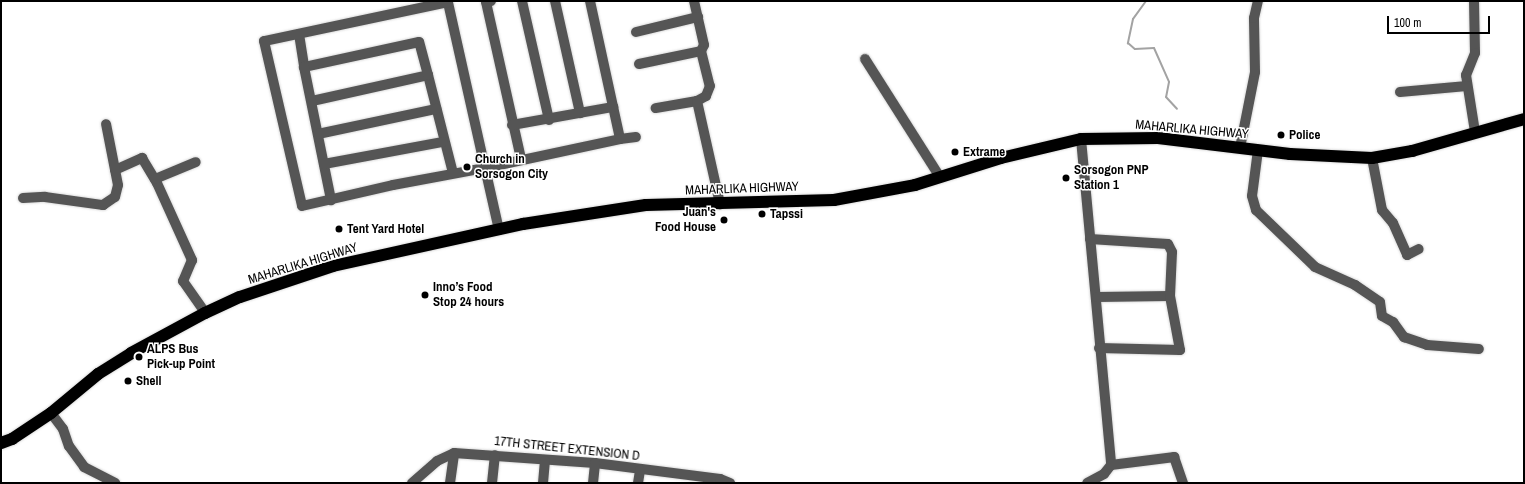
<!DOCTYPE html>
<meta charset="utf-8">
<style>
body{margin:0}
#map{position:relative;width:1525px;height:484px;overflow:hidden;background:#fff;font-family:"Archivo Narrow",sans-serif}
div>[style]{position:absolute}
.stream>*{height:2px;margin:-1px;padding:0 1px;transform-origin:1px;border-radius:1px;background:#a3a3a3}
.roads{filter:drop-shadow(0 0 1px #dbdbdb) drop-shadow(0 0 1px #dbdbdb)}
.minor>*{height:10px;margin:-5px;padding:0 5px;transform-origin:5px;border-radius:5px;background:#555}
.highway>*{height:12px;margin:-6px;padding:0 6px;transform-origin:6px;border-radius:6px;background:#000}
.dots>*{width:11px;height:11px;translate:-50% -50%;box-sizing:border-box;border:2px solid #fff;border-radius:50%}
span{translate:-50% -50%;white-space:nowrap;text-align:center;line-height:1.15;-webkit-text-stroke:3px #fff;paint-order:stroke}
.street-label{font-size:13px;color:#000}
.poi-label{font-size:13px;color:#000;font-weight:700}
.left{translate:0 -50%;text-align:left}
.right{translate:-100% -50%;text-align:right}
.frame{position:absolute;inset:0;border:2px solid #000;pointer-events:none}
.scale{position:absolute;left:1387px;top:16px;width:103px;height:18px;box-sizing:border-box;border:2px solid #000;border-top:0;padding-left:5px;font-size:12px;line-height:14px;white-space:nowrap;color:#000;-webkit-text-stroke:3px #fff;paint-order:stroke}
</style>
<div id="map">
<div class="stream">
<i style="left:1146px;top:1px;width:22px;rotate:126deg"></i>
<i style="left:1133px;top:19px;width:25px;rotate:102deg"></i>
<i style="left:1128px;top:43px;width:9px;rotate:41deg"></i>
<i style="left:1135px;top:49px;width:19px;rotate:-3deg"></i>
<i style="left:1154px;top:48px;width:37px;rotate:66deg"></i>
<i style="left:1169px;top:82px;width:15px;rotate:101deg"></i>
<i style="left:1166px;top:97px;width:16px;rotate:47deg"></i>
</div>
<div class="roads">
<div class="minor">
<i style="left:491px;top:1px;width:5px;rotate:169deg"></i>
<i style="left:486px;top:2px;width:161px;rotate:77.4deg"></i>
<i style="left:522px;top:1px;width:122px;rotate:77.2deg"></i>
<i style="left:555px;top:1px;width:115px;rotate:77.4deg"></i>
<i style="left:590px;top:1px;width:141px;rotate:77.7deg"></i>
<i style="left:694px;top:1px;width:45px;rotate:77.2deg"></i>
<i style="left:704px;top:45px;width:7px;rotate:117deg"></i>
<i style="left:1474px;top:1px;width:52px;rotate:88.9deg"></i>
<i style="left:1475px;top:53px;width:24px;rotate:112deg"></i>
<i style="left:1466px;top:75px;width:58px;rotate:81deg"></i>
<i style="left:636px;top:32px;width:64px;rotate:-13.6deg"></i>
<i style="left:299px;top:34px;width:33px;rotate:81deg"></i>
<i style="left:865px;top:59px;width:140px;rotate:57.6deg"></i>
<i style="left:639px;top:64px;width:63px;rotate:-11.8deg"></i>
<i style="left:701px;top:51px;width:36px;rotate:76deg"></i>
<i style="left:710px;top:86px;width:11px;rotate:112deg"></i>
<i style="left:706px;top:96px;width:10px;rotate:151deg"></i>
<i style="left:697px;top:101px;width:42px;rotate:170.3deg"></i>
<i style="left:428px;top:75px;width:101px;rotate:75.7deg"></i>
<i style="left:1400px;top:92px;width:67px;rotate:-5.1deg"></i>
<i style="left:312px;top:101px;width:119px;rotate:-12.6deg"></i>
<i style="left:428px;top:75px;width:34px;rotate:-105deg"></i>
<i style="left:419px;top:42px;width:118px;rotate:167.7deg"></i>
<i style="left:304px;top:67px;width:136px;rotate:78.5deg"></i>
<i style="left:697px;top:101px;width:106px;rotate:77.4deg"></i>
<i style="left:512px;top:125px;width:103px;rotate:-10.1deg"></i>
<i style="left:318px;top:134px;width:121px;rotate:-12deg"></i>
<i style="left:1081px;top:139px;width:327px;rotate:84.7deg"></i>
<i style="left:1111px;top:465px;width:11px;rotate:128deg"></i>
<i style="left:1104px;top:474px;width:19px;rotate:152deg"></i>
<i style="left:1240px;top:148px;width:77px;rotate:-78.8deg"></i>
<i style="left:1255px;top:72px;width:54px;rotate:-91.1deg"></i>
<i style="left:1254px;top:18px;width:17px;rotate:-77deg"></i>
<i style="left:1258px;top:150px;width:46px;rotate:97.4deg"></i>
<i style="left:1252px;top:196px;width:15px;rotate:74deg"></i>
<i style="left:1256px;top:210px;width:82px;rotate:44deg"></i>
<i style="left:1315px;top:267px;width:44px;rotate:24.2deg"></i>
<i style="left:1355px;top:285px;width:30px;rotate:34deg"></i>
<i style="left:1380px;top:302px;width:14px;rotate:82deg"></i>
<i style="left:1382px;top:316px;width:13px;rotate:29deg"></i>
<i style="left:1393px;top:322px;width:19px;rotate:54deg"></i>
<i style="left:1404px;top:337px;width:24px;rotate:19deg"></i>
<i style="left:1427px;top:345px;width:52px;rotate:4.4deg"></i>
<i style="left:1372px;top:158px;width:53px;rotate:79.1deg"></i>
<i style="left:1382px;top:210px;width:17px;rotate:50deg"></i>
<i style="left:1393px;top:223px;width:35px;rotate:66deg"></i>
<i style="left:1407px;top:255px;width:13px;rotate:-27deg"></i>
<i style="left:324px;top:164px;width:121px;rotate:-10.5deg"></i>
<i style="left:115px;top:170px;width:30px;rotate:-24deg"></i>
<i style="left:142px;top:158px;width:29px;rotate:59deg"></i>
<i style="left:157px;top:183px;width:85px;rotate:65.6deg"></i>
<i style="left:192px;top:260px;width:23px;rotate:113deg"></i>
<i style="left:183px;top:281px;width:39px;rotate:55deg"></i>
<i style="left:155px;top:179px;width:44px;rotate:-22.5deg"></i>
<i style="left:23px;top:198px;width:22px;rotate:-3deg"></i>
<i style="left:45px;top:197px;width:59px;rotate:7.9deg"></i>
<i style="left:103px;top:205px;width:14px;rotate:-34deg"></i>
<i style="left:115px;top:197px;width:12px;rotate:-76deg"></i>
<i style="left:118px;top:185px;width:62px;rotate:-101.1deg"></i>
<i style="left:499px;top:230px;width:64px;rotate:-102.7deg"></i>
<i style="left:485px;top:168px;width:170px;rotate:-102.6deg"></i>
<i style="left:448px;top:2px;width:188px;rotate:168deg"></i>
<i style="left:264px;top:41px;width:169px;rotate:77deg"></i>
<i style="left:302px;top:206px;width:93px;rotate:-13deg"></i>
<i style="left:393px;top:185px;width:94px;rotate:-10.5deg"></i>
<i style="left:485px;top:168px;width:138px;rotate:-12.1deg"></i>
<i style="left:620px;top:139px;width:16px;rotate:-7deg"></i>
<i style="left:1090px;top:239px;width:78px;rotate:3.7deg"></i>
<i style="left:1168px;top:244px;width:9px;rotate:63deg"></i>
<i style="left:1172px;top:252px;width:44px;rotate:92.6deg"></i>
<i style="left:1097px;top:297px;width:73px;rotate:-0.8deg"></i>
<i style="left:1170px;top:296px;width:55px;rotate:79.5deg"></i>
<i style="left:1180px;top:350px;width:81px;rotate:-178.6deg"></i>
<i style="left:51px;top:413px;width:20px;rotate:53deg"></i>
<i style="left:63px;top:429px;width:18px;rotate:71deg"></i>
<i style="left:69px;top:446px;width:26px;rotate:54deg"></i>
<i style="left:84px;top:467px;width:35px;rotate:27deg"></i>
<i style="left:1111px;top:465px;width:64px;rotate:-7.2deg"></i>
<i style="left:1174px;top:457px;width:28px;rotate:71deg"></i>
<i style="left:412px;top:483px;width:33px;rotate:-41deg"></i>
<i style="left:437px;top:461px;width:19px;rotate:-25deg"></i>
<i style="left:454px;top:453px;width:141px;rotate:4.1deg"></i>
<i style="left:595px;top:463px;width:126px;rotate:7.3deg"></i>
<i style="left:720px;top:479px;width:11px;rotate:22deg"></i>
<i style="left:450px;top:483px;width:30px;rotate:-82deg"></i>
<i style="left:492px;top:483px;width:28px;rotate:-84deg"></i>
<i style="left:543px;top:483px;width:22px;rotate:-85deg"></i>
<i style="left:593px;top:483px;width:20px;rotate:-84deg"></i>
<i style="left:638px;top:483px;width:13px;rotate:-81deg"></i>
</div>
<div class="highway">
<i style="left:1px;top:443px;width:12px;rotate:-20deg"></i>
<i style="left:12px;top:439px;width:47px;rotate:-33.7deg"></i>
<i style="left:51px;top:413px;width:61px;rotate:-39.7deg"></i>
<i style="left:98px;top:374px;width:39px;rotate:-32deg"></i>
<i style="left:131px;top:353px;width:84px;rotate:-28.4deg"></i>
<i style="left:205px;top:313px;width:38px;rotate:-25deg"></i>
<i style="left:240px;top:297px;width:98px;rotate:-18.4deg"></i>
<i style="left:333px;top:266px;width:195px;rotate:-12.5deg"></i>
<i style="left:523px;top:224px;width:124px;rotate:-8.8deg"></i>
<i style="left:646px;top:205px;width:188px;rotate:-1.5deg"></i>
<i style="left:834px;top:200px;width:82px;rotate:-10.5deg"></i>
<i style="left:915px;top:185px;width:90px;rotate:-17.4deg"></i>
<i style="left:1001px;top:158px;width:82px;rotate:-13.4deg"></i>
<i style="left:1081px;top:139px;width:77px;rotate:-0.7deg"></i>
<i style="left:1158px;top:138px;width:133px;rotate:6.9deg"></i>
<i style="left:1290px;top:154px;width:82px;rotate:2.8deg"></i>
<i style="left:1372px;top:158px;width:41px;rotate:-9.9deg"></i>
<i style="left:1412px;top:151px;width:116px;rotate:-15.9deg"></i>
</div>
</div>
<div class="dots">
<i style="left:1281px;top:135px;background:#000"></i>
<i style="left:955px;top:152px;background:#000"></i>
<i style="left:467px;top:167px;background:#000"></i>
<i style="left:1066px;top:178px;background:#000"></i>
<i style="left:762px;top:214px;background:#000"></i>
<i style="left:724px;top:220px;background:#000"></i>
<i style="left:339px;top:229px;background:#000"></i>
<i style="left:425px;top:295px;background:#000"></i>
<i style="left:139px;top:357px;background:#000"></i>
<i style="left:128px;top:381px;background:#000"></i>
</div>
<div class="street-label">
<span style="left:1192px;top:130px;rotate:5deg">MAHARLIKA HIGHWAY</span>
<span style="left:742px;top:189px;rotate:-2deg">MAHARLIKA HIGHWAY</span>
<span style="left:303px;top:264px;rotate:-17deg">MAHARLIKA HIGHWAY</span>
<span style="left:567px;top:449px;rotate:6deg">17TH STREET EXTENSION D</span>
</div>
<div class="poi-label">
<span class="left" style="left:1289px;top:135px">Police</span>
<span class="left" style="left:963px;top:152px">Extrame</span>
<span class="left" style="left:475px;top:167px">Church in<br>Sorsogon City</span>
<span class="left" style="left:1074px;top:178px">Sorsogon PNP<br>Station 1</span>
<span class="right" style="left:716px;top:220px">Juan's<br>Food House</span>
<span class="left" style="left:770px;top:214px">Tapssi</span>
<span class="left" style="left:347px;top:229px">Tent Yard Hotel</span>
<span class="left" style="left:433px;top:295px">Inno’s Food<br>Stop 24 hours</span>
<span class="left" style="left:147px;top:357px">ALPS Bus<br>Pick-up Point</span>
<span class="left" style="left:136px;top:381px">Shell</span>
</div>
<div class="frame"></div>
<div class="scale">100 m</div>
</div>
